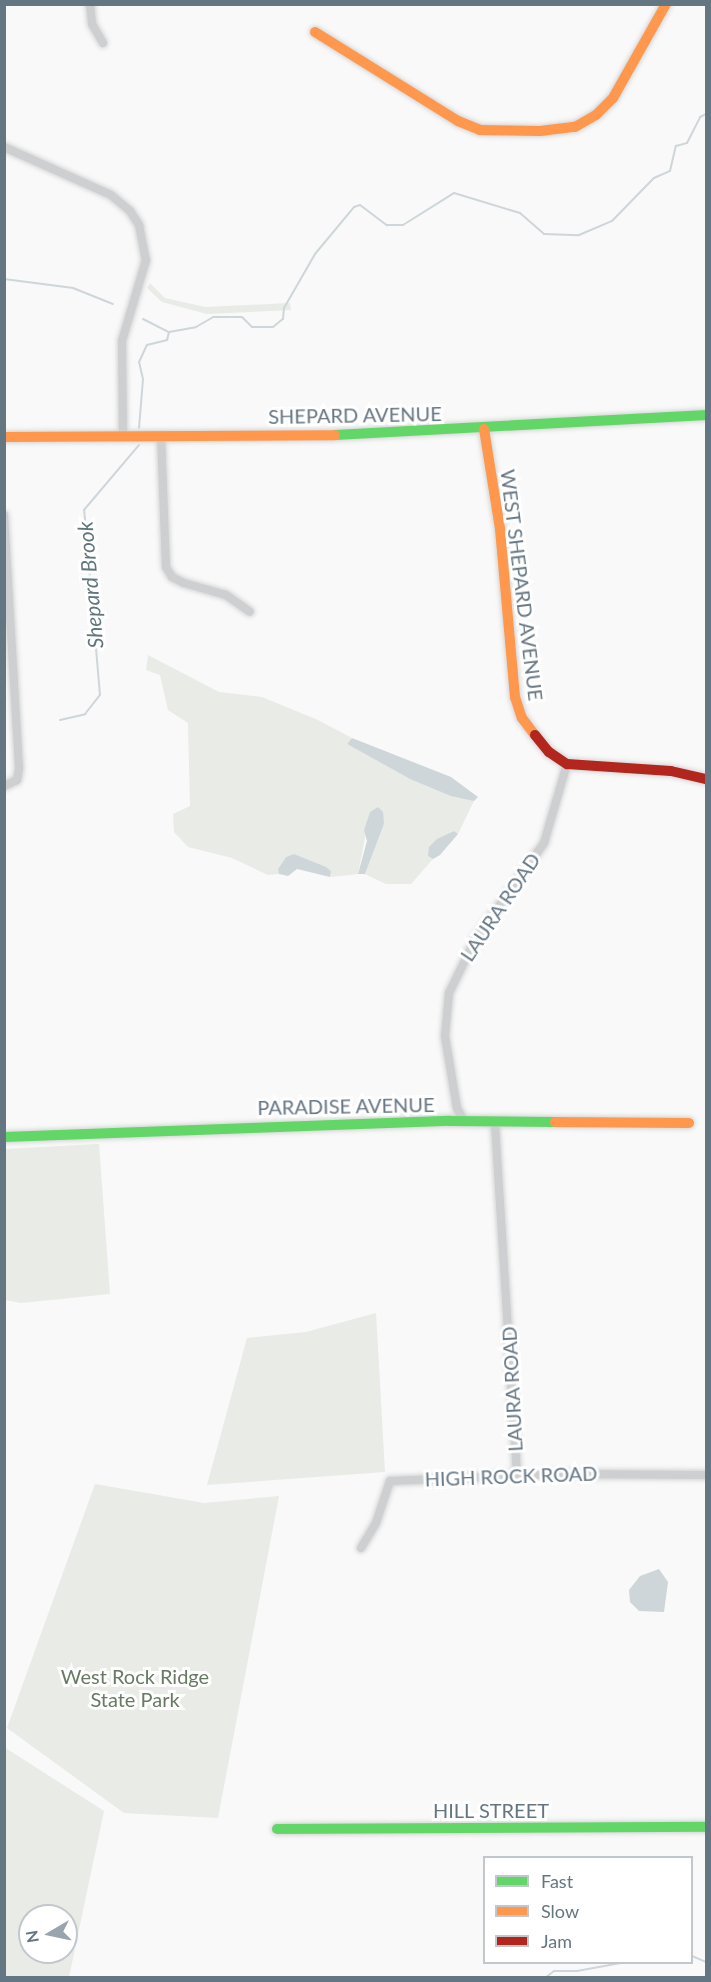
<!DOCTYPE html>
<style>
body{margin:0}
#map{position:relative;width:711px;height:1982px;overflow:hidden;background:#f9f9f9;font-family:Lato,sans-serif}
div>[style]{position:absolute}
.green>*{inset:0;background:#e8ebe6}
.water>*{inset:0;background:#ced6d9}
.stream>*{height:2px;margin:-1px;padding:0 1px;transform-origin:1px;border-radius:1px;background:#ced6d9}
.roads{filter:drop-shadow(0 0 2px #d5d6d7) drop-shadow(0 0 2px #d5d6d7)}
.street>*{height:8px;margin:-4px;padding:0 4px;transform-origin:4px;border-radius:4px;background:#cecfd0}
.fast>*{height:10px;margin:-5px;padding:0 5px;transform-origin:5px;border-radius:5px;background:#63d668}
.slow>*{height:10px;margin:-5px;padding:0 5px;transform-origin:5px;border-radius:5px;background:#ff974d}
.jam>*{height:10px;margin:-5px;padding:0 5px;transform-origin:5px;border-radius:5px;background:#b3261e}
span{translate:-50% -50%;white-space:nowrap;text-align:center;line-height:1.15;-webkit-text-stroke:6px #fff;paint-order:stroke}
.street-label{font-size:20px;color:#657683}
.park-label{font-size:20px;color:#687a64}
.water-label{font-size:21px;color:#60757c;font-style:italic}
.frame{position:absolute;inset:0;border:6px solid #657683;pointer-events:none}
.legend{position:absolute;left:483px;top:1856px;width:210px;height:108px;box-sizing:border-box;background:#fff;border:2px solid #c1c8cd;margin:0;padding:8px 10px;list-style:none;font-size:18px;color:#657683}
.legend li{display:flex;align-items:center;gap:12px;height:30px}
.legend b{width:30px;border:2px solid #c1c8cd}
.north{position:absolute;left:18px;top:1904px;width:60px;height:60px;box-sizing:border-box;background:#fff;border:2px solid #c1c8cd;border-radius:50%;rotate:261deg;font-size:16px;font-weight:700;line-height:24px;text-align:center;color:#657683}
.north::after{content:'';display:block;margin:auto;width:21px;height:27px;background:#99a4ac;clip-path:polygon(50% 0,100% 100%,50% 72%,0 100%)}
</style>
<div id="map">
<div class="green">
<i style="clip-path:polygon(150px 283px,165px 298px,205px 307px,290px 303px,291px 310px,207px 314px,162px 302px,147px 288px)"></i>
<i style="clip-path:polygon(148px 655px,219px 692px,262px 697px,318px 720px,352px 738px,347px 744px,410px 779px,474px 801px,458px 834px,454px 831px,428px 856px,433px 859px,411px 884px,386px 884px,365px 874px,384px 824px,370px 812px,358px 874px,330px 877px,331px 871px,294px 854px,286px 857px,278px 869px,279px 874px,268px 875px,232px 858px,188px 847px,174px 832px,173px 814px,190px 806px,188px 723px,168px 710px,160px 675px,146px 670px)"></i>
<i style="clip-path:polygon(99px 1144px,110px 1294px,21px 1303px,5px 1300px,5px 1149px)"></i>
<i style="clip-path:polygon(376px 1313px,385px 1472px,207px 1485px,247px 1338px,306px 1332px)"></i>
<i style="clip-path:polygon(95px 1484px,204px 1503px,279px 1496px,218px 1818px,124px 1813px,7px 1728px)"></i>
<i style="clip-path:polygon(evenodd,4px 1747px,104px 1811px,69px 1977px,5px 1977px,4px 1747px,30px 1916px,66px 1916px,66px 1952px,30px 1952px,30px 1916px)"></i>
</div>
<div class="water">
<i style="clip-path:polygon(352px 738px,451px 777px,478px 797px,474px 801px,451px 796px,410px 779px,347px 744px)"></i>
<i style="clip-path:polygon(378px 807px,383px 812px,384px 824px,365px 874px,358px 874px,367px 841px,364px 830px,370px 812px)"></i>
<i style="clip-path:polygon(454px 831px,458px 834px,440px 855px,433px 859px,428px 856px,429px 847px,437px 839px)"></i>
<i style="clip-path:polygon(294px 854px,326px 867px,331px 871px,330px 877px,297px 869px,288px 876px,279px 874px,278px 869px,286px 857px)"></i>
<i style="clip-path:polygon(659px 1569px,668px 1582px,664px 1612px,639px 1611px,630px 1602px,629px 1590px,640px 1576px)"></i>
</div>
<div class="stream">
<i style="left:4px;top:279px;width:70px;rotate:7.4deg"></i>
<i style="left:73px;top:288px;width:43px;rotate:21.8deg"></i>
<i style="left:143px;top:319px;width:29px;rotate:27deg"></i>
<i style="left:139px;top:428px;width:49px;rotate:-85.3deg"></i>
<i style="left:143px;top:379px;width:17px;rotate:-103deg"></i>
<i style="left:139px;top:362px;width:19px;rotate:-65deg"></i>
<i style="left:147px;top:345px;width:21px;rotate:-14deg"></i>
<i style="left:167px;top:340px;width:8px;rotate:-76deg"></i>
<i style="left:169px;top:332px;width:27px;rotate:-10deg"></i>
<i style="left:196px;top:327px;width:20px;rotate:-30deg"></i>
<i style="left:213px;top:317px;width:29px"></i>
<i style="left:242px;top:317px;width:14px;rotate:45deg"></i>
<i style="left:252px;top:327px;width:21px"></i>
<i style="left:273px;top:327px;width:13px;rotate:-39deg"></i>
<i style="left:283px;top:319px;width:11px;rotate:-85deg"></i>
<i style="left:284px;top:308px;width:62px;rotate:-60.1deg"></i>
<i style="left:315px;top:254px;width:61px;rotate:-50.3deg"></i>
<i style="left:354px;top:207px;width:6px;rotate:-18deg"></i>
<i style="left:360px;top:205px;width:34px;rotate:37deg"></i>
<i style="left:387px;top:225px;width:16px"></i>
<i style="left:403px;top:225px;width:60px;rotate:-32.1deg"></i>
<i style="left:454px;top:193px;width:69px;rotate:16.9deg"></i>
<i style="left:520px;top:213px;width:32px;rotate:41deg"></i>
<i style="left:544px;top:234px;width:35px;rotate:2deg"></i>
<i style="left:579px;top:235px;width:36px;rotate:-23deg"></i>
<i style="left:612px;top:221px;width:60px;rotate:-45.7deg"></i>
<i style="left:654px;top:178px;width:17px;rotate:-24deg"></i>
<i style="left:670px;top:171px;width:26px;rotate:-77deg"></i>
<i style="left:676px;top:146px;width:11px;rotate:-15deg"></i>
<i style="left:687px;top:143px;width:29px;rotate:-63deg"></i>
<i style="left:700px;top:117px;width:7px;rotate:-27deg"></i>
<i style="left:60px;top:720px;width:26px;rotate:-13deg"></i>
<i style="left:85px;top:714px;width:24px;rotate:-52deg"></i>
<i style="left:100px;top:695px;width:186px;rotate:-94.9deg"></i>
<i style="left:84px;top:510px;width:85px;rotate:-49.8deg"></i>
<i style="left:692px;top:1956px;width:15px;rotate:23deg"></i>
<i style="left:545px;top:1978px;width:11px;rotate:-38deg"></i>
<i style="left:554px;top:1971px;width:23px"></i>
<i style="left:577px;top:1971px;width:50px;rotate:-10.4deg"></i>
</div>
<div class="roads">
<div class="street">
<i style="left:90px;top:4px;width:20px;rotate:84deg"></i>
<i style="left:92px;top:24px;width:22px;rotate:60deg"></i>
<i style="left:4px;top:147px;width:117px;rotate:24.2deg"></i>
<i style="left:111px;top:195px;width:25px;rotate:40deg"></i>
<i style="left:130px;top:211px;width:17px;rotate:57deg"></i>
<i style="left:139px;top:225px;width:36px;rotate:79deg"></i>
<i style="left:146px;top:260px;width:84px;rotate:106.5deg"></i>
<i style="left:122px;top:341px;width:95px;rotate:89.4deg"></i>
<i style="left:161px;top:436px;width:131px;rotate:87.8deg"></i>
<i style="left:166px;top:567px;width:12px;rotate:59deg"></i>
<i style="left:172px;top:577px;width:13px;rotate:27deg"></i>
<i style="left:184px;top:583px;width:44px;rotate:15.9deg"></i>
<i style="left:226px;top:595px;width:29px;rotate:35deg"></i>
<i style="left:4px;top:515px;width:254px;rotate:86.6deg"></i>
<i style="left:19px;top:769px;width:11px;rotate:100deg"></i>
<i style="left:17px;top:780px;width:14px;rotate:155deg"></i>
<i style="left:464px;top:1121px;width:15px;rotate:-118deg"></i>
<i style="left:457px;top:1108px;width:73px;rotate:-99.5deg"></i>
<i style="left:445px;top:1036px;width:43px;rotate:-84.7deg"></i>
<i style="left:449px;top:993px;width:61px;rotate:-63.9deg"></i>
<i style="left:476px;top:938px;width:117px;rotate:-54.4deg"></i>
<i style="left:544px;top:843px;width:82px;rotate:-73.8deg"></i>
<i style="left:495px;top:1124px;width:352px;rotate:86.4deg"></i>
<i style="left:361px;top:1548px;width:29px;rotate:-59deg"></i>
<i style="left:376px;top:1523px;width:44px;rotate:-71.6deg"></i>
<i style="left:390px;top:1481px;width:170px;rotate:-2.4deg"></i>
<i style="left:560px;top:1474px;width:146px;rotate:0.4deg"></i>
</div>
<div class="fast">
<i style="left:335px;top:435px;width:372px;rotate:-3.1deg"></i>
<i style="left:4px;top:1137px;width:446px;rotate:-2.1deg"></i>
<i style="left:450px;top:1121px;width:105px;rotate:0.5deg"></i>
<i style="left:277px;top:1829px;width:429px;rotate:-0.3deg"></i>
</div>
<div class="slow">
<i style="left:315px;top:32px;width:168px;rotate:31.9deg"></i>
<i style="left:458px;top:121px;width:24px;rotate:22deg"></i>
<i style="left:480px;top:130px;width:60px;rotate:1deg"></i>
<i style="left:540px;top:131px;width:35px;rotate:-7deg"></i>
<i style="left:575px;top:127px;width:24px;rotate:-30deg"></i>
<i style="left:596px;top:115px;width:24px;rotate:-45deg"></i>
<i style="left:613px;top:98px;width:108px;rotate:-60.6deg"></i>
<i style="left:484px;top:429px;width:101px;rotate:80.9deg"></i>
<i style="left:500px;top:529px;width:169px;rotate:84.9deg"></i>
<i style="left:515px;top:697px;width:22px;rotate:72deg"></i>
<i style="left:522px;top:718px;width:21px;rotate:53deg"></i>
<i style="left:4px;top:437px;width:331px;rotate:-0.3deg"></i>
<i style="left:555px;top:1122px;width:134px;rotate:0.4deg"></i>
</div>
<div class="jam">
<i style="left:535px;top:735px;width:22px;rotate:51deg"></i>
<i style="left:549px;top:752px;width:22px;rotate:34deg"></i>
<i style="left:567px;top:764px;width:104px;rotate:3.9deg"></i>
<i style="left:671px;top:771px;width:36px;rotate:13deg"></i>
</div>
</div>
<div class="street-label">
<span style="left:355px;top:415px;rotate:-1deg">SHEPARD AVENUE</span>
<span style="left:522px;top:585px;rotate:83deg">WEST SHEPARD AVENUE</span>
<span style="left:500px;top:907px;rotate:-56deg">LAURA ROAD</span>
<span style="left:346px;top:1106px;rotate:-1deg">PARADISE AVENUE</span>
<span style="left:512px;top:1389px;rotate:-93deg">LAURA ROAD</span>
<span style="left:511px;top:1476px;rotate:-2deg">HIGH ROCK ROAD</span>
<span style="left:491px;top:1810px">HILL STREET</span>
</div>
<div class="park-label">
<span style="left:135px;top:1688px">West Rock Ridge<br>State Park</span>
</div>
<div class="water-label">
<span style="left:90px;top:585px;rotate:-95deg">Shepard Brook</span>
</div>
<div class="frame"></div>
<ul class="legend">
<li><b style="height:8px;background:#63d668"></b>Fast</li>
<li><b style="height:8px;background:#ff974d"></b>Slow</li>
<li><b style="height:8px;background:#b3261e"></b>Jam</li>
</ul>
<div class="north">N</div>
</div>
